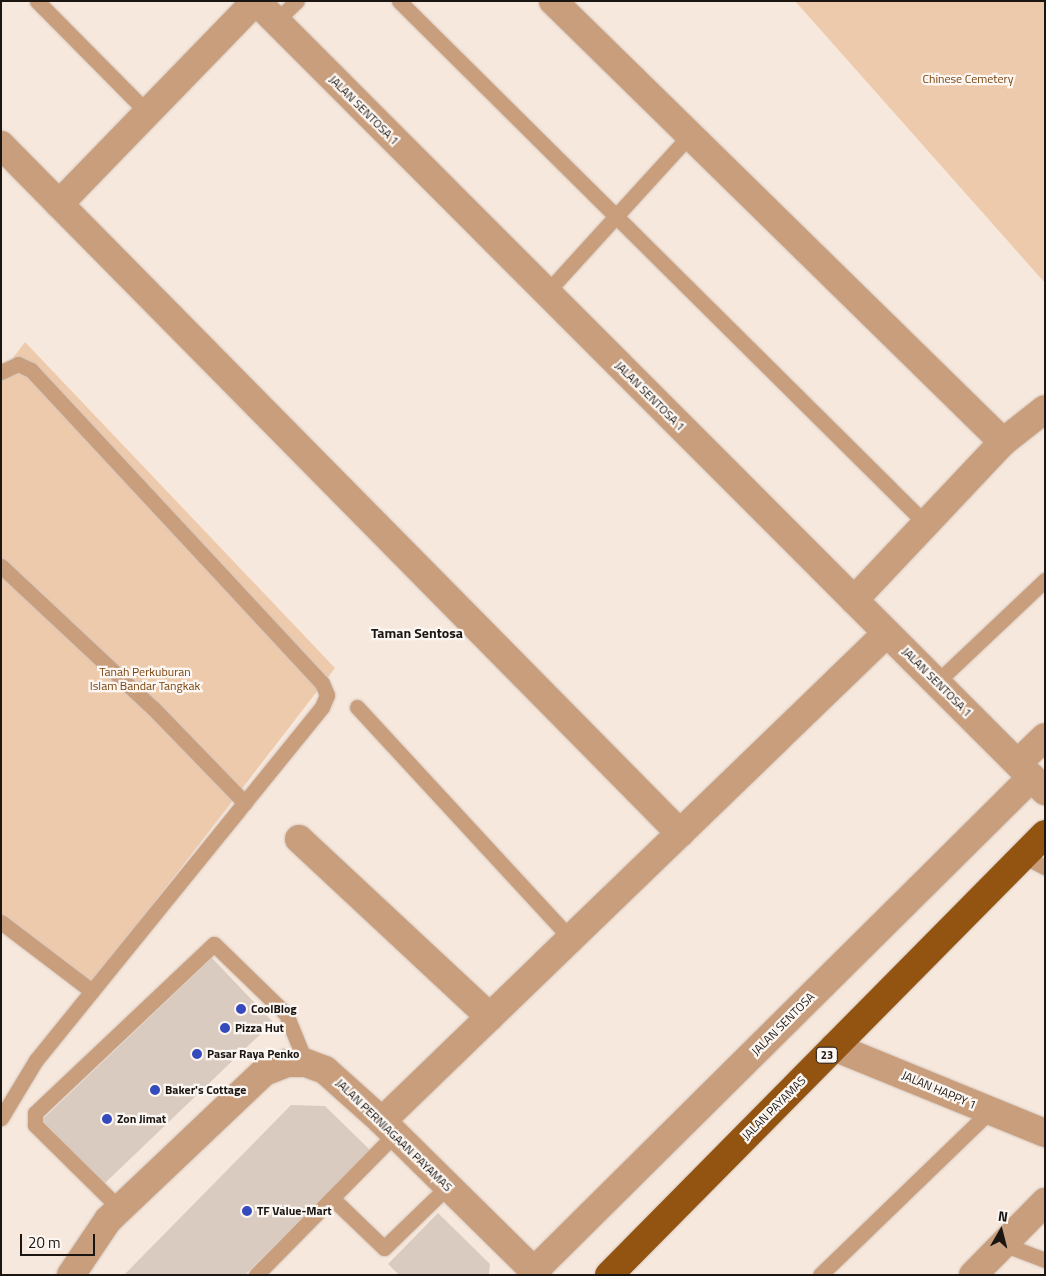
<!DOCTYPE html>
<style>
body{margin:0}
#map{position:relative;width:1046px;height:1276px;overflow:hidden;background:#f7e8dd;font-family:"Titillium Web",sans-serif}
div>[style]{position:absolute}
.green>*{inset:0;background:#eecaad}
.building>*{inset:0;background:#dacbc0}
.roads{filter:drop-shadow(0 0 1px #d4c6bd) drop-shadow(0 0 1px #d4c6bd)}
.service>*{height:15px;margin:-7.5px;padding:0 7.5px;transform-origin:7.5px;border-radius:7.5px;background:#c89e7d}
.minor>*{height:28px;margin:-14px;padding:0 14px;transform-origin:14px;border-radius:14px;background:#c89e7d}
.trunk>*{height:28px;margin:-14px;padding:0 14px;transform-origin:14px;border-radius:14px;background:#925410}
.dots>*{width:14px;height:14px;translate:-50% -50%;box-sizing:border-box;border:2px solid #fdf7f3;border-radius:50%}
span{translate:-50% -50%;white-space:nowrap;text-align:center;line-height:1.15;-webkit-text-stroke:4.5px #fdf7f3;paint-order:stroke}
.shield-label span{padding:1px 4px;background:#fdf7f3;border:1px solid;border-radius:4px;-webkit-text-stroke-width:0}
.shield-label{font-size:11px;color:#1b1612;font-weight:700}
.park-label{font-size:12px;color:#79440d}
.street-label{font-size:12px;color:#1b1612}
.poi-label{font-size:12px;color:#1b1612;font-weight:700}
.left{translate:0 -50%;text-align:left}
.neighbourhood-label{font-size:14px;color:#1b1612;font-weight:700}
.frame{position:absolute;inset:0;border:2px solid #1b1612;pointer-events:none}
.north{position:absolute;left:976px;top:1206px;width:50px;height:50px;-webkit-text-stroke:4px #fdf7f3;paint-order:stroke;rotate:8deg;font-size:14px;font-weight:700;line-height:20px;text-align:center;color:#1b1612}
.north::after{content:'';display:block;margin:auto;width:18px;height:22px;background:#1b1612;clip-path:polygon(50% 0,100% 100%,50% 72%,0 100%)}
.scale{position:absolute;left:20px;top:1234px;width:75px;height:22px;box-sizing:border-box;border:2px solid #1b1612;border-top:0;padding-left:6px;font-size:15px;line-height:18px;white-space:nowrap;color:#1b1612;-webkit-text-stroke:4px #fdf7f3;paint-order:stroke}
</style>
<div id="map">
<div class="green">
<i style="clip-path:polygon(795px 1px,1045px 1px,1045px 283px)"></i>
<i style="clip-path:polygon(25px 342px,335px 668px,86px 991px,1px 927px,1px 374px)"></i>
</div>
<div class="building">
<i style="clip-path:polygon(212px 958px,273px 1022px,104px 1184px,42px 1120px)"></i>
<i style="clip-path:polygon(291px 1105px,325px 1106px,370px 1150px,245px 1275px,124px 1275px)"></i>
<i style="clip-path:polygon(438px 1213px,490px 1264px,489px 1275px,399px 1275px,388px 1264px)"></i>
</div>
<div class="roads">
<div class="service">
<i style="left:37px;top:1px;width:158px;rotate:45.3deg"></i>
<i style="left:399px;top:1px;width:742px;rotate:44.78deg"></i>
<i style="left:276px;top:21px;width:29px;rotate:-44deg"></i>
<i style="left:547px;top:292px;width:211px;rotate:-47.7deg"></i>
<i style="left:1px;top:372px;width:19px;rotate:-25deg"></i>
<i style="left:18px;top:364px;width:14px;rotate:25deg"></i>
<i style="left:31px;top:370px;width:427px;rotate:47.1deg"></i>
<i style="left:322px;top:683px;width:13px;rotate:67deg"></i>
<i style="left:327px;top:695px;width:13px;rotate:113deg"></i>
<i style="left:322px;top:707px;width:454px;rotate:129deg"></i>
<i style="left:36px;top:1060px;width:68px;rotate:121.1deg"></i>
<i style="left:1px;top:566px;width:208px;rotate:43.1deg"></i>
<i style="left:153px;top:708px;width:132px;rotate:45.9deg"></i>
<i style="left:937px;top:682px;width:149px;rotate:-43.4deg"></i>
<i style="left:357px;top:707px;width:316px;rotate:47.3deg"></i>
<i style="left:1023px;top:856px;width:25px;rotate:27deg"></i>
<i style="left:1px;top:922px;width:114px;rotate:37.2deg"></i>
<i style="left:332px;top:1198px;width:72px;rotate:43.9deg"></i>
<i style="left:384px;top:1248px;width:89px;rotate:-44.1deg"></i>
<i style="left:120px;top:1209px;width:120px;rotate:-135.3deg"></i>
<i style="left:35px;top:1125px;width:12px;rotate:-90deg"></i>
<i style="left:35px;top:1113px;width:246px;rotate:-43.4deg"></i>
<i style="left:214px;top:944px;width:100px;rotate:44.2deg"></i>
<i style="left:286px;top:1014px;width:53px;rotate:67.8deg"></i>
<i style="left:1003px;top:1244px;width:45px;rotate:20.9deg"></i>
<i style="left:256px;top:1275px;width:198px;rotate:-45.4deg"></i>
<i style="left:820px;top:1275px;width:235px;rotate:-44deg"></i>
</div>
<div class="minor">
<i style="left:256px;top:1px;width:1117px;rotate:45.04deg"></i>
<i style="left:553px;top:1px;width:630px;rotate:44.42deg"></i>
<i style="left:1px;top:145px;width:967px;rotate:45.38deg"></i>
<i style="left:59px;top:204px;width:283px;rotate:-45.9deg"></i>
<i style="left:854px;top:600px;width:217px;rotate:-46.7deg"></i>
<i style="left:1003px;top:442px;width:53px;rotate:-38.2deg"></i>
<i style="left:1018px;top:763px;width:37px;rotate:-44deg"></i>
<i style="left:299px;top:839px;width:261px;rotate:43deg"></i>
<i style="left:834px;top:1047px;width:228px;rotate:22.2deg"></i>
<i style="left:382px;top:1121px;width:702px;rotate:-44.02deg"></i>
<i style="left:534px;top:1271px;width:701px;rotate:-44.77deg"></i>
<i style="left:71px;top:1275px;width:66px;rotate:-56.1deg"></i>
<i style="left:108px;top:1220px;width:215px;rotate:-43.5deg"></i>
<i style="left:264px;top:1072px;width:25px;rotate:-21deg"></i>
<i style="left:287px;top:1063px;width:19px"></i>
<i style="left:306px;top:1063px;width:20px;rotate:20deg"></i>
<i style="left:325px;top:1070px;width:76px;rotate:41.8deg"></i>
<i style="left:382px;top:1121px;width:219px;rotate:44.6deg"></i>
<i style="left:973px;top:1275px;width:103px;rotate:-45.4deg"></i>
</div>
<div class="trunk">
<i style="left:609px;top:1275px;width:620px;rotate:-45.33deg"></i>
</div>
</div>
<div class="dots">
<i style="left:241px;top:1009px;background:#354abc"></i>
<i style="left:225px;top:1028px;background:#354abc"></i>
<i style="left:197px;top:1054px;background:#354abc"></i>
<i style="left:155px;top:1090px;background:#354abc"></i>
<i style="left:107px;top:1119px;background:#354abc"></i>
<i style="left:247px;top:1211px;background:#354abc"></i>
</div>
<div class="shield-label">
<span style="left:827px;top:1055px">23</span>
</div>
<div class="park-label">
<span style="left:968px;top:79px">Chinese Cemetery</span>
<span style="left:145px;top:679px">Tanah Perkuburan<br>Islam Bandar Tangkak</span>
</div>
<div class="street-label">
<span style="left:364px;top:110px;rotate:45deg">JALAN SENTOSA 1</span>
<span style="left:650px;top:396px;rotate:45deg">JALAN SENTOSA 1</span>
<span style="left:937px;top:682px;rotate:45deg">JALAN SENTOSA 1</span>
<span style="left:783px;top:1024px;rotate:-45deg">JALAN SENTOSA</span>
<span style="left:939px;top:1090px;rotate:23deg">JALAN HAPPY 1</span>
<span style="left:774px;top:1108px;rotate:-45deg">JALAN PAYAMAS</span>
<span style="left:394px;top:1135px;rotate:44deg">JALAN PERNIAGAAN PAYAMAS</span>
</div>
<div class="poi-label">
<span class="left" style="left:251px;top:1009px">CoolBlog</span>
<span class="left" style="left:235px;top:1028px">Pizza Hut</span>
<span class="left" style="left:207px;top:1054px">Pasar Raya Penko</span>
<span class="left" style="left:165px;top:1090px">Baker's Cottage</span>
<span class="left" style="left:117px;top:1119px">Zon Jimat</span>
<span class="left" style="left:257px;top:1211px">TF Value-Mart</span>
</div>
<div class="neighbourhood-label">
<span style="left:417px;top:633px">Taman Sentosa</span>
</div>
<div class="frame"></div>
<div class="north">N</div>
<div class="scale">20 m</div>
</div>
